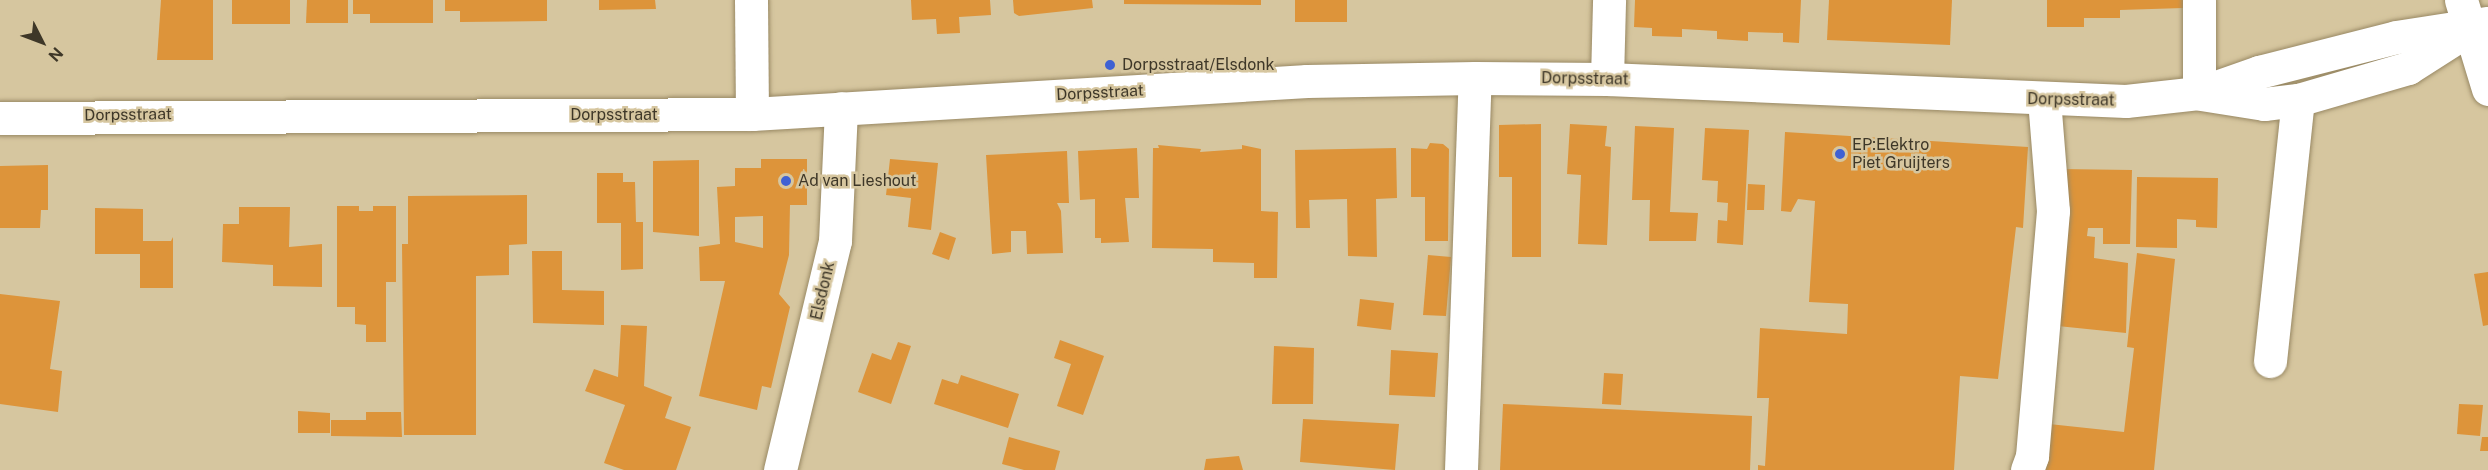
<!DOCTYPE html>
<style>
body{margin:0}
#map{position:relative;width:2488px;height:470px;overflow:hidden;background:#d6c69f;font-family:"Public Sans",sans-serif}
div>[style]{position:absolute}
.building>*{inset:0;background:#dd943a}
.roads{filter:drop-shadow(0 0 2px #998964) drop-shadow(0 0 2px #998964)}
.minor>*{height:33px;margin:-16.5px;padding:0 16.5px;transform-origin:16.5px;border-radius:16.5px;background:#fff}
.dots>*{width:16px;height:16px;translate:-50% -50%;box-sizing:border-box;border:3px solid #d6c69f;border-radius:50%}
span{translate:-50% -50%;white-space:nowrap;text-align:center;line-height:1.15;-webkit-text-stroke:5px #d6c69f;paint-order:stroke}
.poi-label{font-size:16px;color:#3e3728}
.left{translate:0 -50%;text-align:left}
.street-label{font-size:16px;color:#3e3728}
.north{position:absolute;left:12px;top:12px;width:60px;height:60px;-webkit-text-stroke:4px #d6c69f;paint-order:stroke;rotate:132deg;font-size:16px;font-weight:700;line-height:24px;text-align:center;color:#3e3728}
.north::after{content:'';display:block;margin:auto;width:21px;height:27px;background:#3e3728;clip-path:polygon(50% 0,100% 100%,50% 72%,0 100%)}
</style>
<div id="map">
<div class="building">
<i style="clip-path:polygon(161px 0,213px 0,213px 60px,157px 60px)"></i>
<i style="clip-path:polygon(232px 0,290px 0,290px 24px,232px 24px)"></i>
<i style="clip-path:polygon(307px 0,348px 0,348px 23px,306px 23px)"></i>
<i style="clip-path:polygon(353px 0,433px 0,433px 23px,370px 23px,370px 14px,353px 14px)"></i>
<i style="clip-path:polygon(445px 0,547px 0,547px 21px,460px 22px,460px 11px,445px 11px)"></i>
<i style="clip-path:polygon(599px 0,655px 0,656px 9px,599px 10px)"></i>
<i style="clip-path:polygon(911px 0,990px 0,991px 15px,959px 17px,960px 33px,937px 34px,936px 19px,912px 20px)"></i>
<i style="clip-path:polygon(1013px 0,1092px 0,1093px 8px,1019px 16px,1014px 13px)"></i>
<i style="clip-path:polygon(1124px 0,1261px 0,1261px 5px,1124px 4px)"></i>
<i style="clip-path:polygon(1295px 0,1347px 0,1347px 22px,1295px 22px)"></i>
<i style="clip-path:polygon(1635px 0,1801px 0,1799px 43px,1783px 42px,1783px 33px,1748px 32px,1748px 41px,1717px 39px,1717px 31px,1682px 29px,1682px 37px,1652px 36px,1652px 28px,1634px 27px)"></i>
<i style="clip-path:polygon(1829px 0,1952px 0,1950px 45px,1827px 40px)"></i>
<i style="clip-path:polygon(2047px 0,2183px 0,2183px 8px,2120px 10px,2120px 18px,2084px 18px,2084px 27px,2047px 27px)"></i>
<i style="clip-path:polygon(1541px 124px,1541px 257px,1512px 257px,1512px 177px,1499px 177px,1499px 125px)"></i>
<i style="clip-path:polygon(1570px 124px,1607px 126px,1605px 146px,1611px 147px,1607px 245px,1578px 244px,1581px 175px,1567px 174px)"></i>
<i style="clip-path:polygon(1635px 126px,1674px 128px,1670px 212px,1698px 213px,1696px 241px,1649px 241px,1650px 200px,1632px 200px)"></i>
<i style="clip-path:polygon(1705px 128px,1749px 130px,1743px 245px,1717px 243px,1718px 220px,1727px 221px,1728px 203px,1717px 202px,1718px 181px,1702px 180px)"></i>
<i style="clip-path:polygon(1785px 132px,2028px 147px,2023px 228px,2016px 227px,1998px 379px,1960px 376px,1954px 470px,1758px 470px,1758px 465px,1765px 466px,1769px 398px,1757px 398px,1760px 328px,1847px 334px,1848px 304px,1809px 302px,1815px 201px,1798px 199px,1791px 212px,1781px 211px)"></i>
<i style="clip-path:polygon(1430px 143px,1443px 144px,1449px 149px,1448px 241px,1425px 241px,1425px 197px,1411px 197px,1411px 148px,1427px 149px)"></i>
<i style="clip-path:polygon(1158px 145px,1201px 149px,1200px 152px,1242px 149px,1242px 145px,1261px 149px,1261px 211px,1278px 212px,1277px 278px,1254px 278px,1254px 263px,1213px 262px,1213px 249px,1152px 248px,1153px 148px,1159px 148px)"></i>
<i style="clip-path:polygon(1137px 148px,1139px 198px,1125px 198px,1129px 242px,1101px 243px,1101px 238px,1095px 238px,1095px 199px,1080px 200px,1078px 151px)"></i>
<i style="clip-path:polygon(1396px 148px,1397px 198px,1376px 199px,1377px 257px,1348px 256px,1347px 199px,1309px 200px,1310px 228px,1296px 228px,1295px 150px)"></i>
<i style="clip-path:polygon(1067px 151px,1069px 203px,1057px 203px,1061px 211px,1063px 253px,1027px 254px,1026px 231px,1011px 231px,1011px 252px,992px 254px,986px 155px)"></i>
<i style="clip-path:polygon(evenodd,761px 159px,807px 159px,807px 205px,790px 205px,789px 255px,779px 294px,790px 307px,771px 388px,762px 386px,757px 410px,699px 396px,725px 281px,700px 281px,699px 247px,720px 244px,717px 187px,735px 186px,735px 168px,761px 168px,761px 159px,763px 216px,763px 248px,735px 242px,735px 217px,763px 216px)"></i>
<i style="clip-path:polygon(890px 159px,938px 163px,931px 230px,908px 227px,911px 198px,886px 195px)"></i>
<i style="clip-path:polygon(699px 160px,699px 236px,653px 232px,653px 161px)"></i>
<i style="clip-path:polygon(48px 165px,48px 210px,41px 210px,40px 228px,0 228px,0 166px)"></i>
<i style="clip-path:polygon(2060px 169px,2132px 170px,2130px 244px,2103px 244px,2103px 228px,2088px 228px,2087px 236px,2095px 237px,2094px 258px,2128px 263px,2126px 333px,2048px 325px,2058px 220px,2069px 220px,2069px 215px,2059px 215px)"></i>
<i style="clip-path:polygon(597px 173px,623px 173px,623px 182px,635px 182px,636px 222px,643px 222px,643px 269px,621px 270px,621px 223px,597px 223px)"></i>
<i style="clip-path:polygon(2137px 177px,2218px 178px,2217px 228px,2196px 227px,2196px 220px,2177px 219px,2177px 248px,2136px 247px)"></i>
<i style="clip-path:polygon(1748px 184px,1765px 185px,1764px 210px,1747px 210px)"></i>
<i style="clip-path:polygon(527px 195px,527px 244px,509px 245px,509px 275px,476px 276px,476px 435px,404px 435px,402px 244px,408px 244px,408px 196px)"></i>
<i style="clip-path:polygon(337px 206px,359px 206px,359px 211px,373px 211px,373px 206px,396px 206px,396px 282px,386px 282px,386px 342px,366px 342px,366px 325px,355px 324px,355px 307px,337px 307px)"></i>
<i style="clip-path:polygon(239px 207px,290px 207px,289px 247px,322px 244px,322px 287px,273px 286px,273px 265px,222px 262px,223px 224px,239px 224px)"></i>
<i style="clip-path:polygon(95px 208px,143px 209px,143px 241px,171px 241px,173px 237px,173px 288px,140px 288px,140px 254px,95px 254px)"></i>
<i style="clip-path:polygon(940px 232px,956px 238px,949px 260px,932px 254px)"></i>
<i style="clip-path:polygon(532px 251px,562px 251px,562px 290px,604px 291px,604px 325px,533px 323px)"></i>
<i style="clip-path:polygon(2137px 253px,2175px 259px,2154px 470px,2043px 470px,2049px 424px,2124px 432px,2134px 348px,2127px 347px)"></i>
<i style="clip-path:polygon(1428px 255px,1451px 257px,1446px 316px,1423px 315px)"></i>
<i style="clip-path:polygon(2488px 272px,2488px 325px,2483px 326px,2474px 274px)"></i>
<i style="clip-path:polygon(0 294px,60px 301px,50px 369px,62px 371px,58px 412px,0 404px)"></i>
<i style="clip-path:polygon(1360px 299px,1394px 303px,1391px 330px,1357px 326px)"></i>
<i style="clip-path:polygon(621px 325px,647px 326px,644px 386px,672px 397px,665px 418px,691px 427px,676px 470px,624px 470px,604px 463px,625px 405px,585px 391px,594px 369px,618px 377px)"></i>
<i style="clip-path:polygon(1060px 340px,1104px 356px,1083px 415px,1057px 406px,1071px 364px,1054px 358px)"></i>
<i style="clip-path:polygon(898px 342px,911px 346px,891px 404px,858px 392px,872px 353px,891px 360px)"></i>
<i style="clip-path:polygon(1274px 346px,1314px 348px,1313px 404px,1272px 404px)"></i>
<i style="clip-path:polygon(1391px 350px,1438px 353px,1435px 397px,1389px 395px)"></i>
<i style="clip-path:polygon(1604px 373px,1623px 374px,1621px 405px,1602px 404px)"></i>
<i style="clip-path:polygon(961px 375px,1019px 394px,1008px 428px,934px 404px,942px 379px,958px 384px)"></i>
<i style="clip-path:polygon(1503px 404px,1752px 416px,1750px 470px,1500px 470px)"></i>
<i style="clip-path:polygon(2459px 404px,2483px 405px,2480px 436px,2457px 434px)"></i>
<i style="clip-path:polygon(298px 411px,330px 413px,330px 433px,298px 433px)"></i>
<i style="clip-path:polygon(366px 412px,401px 412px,402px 437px,331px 436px,331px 420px,366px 420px)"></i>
<i style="clip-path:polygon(1303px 419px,1399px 424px,1395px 470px,1300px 462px)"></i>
<i style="clip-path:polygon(1009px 437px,1060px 451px,1055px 470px,1024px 470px,1002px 464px)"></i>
<i style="clip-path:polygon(2482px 437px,2488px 437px,2488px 451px,2480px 451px)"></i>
<i style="clip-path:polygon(1239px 456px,1243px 470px,1204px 470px,1206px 459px)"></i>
</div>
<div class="roads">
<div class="minor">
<i style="left:751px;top:0;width:114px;rotate:89.5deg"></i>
<i style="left:2199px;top:0;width:93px;rotate:90deg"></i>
<i style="left:2461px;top:0;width:93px;rotate:73.1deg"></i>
<i style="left:1607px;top:79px;width:79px;rotate:-88.5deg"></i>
<i style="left:2201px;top:94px;width:64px;rotate:9deg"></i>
<i style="left:2264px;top:104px;width:34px;rotate:-7deg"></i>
<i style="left:2298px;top:100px;width:115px;rotate:-16.2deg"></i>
<i style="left:2408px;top:68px;width:65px;rotate:-32.5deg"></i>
<i style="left:0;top:118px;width:752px;rotate:-0.3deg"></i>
<i style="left:752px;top:114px;width:556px;rotate:-3.4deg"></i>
<i style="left:1307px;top:81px;width:168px;rotate:-1deg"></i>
<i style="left:1475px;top:78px;width:132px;rotate:0.4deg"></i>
<i style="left:1607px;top:79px;width:519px;rotate:2.43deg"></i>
<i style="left:2126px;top:101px;width:73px;rotate:-6.3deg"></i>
<i style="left:2199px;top:93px;width:64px;rotate:-19.3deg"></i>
<i style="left:2259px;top:72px;width:141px;rotate:-14.3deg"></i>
<i style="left:2396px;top:37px;width:93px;rotate:-8.7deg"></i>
<i style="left:2270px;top:361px;width:262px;rotate:-83.9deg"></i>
<i style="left:780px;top:470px;width:236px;rotate:-76.5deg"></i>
<i style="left:835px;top:241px;width:133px;rotate:-87.4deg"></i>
<i style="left:1461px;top:470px;width:392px;rotate:-88deg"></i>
<i style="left:2027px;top:470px;width:15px;rotate:-70deg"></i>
<i style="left:2032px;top:456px;width:246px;rotate:-85.1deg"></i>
<i style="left:2053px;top:211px;width:111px;rotate:-94.6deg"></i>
</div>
</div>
<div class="dots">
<i style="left:1110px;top:65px;background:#3f61d3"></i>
<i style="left:1840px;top:154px;background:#3f61d3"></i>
<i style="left:786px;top:181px;background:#3f61d3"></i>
</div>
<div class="poi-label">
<span class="left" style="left:1122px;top:65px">Dorpsstraat/Elsdonk</span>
<span class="left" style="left:1852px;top:154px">EP:Elektro<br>Piet Gruijters</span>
<span class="left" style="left:798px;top:181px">Ad van Lieshout</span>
</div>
<div class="street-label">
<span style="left:1585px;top:79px;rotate:1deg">Dorpsstraat</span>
<span style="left:1100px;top:93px;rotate:-3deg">Dorpsstraat</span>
<span style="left:2071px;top:100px;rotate:1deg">Dorpsstraat</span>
<span style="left:128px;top:115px;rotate:-1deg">Dorpsstraat</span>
<span style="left:614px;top:115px">Dorpsstraat</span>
<span style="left:823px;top:291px;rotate:-77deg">Elsdonk</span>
</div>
<div class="north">N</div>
</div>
